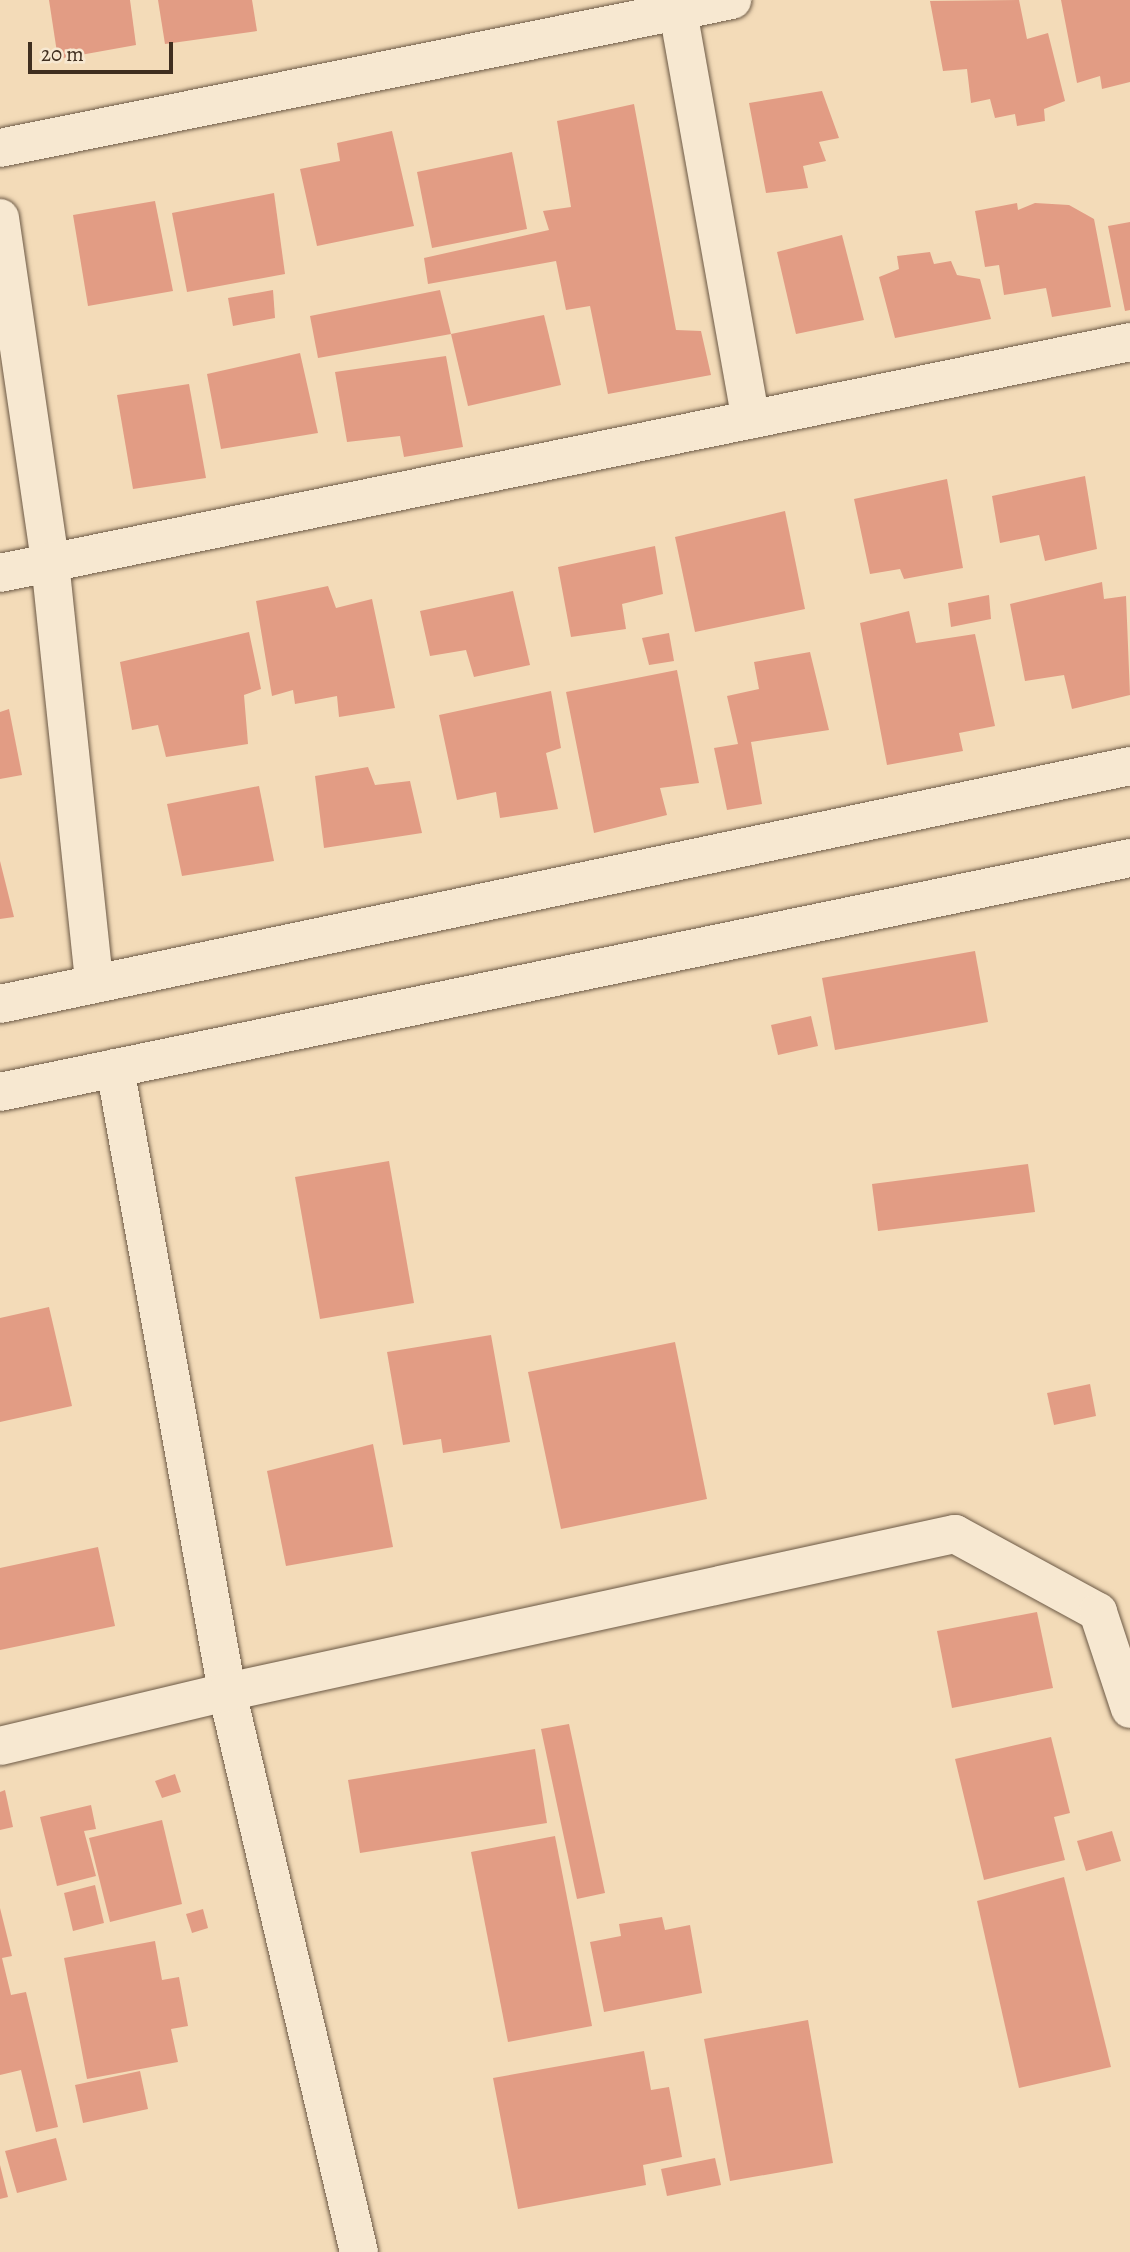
<!DOCTYPE html>
<style>
body{margin:0}
#map{position:relative;width:1130px;height:2252px;overflow:hidden;background:#f3dbb8;font-family:Alegreya,serif}
div>[style]{position:absolute}
.building>*{inset:0;background:#e29c84}
.roads{filter:drop-shadow(0 0 2px #6c5945) drop-shadow(0 0 2px #6c5945)}
.minor>*{height:38px;margin:-19px;padding:0 19px;transform-origin:19px;border-radius:19px;background:#f7e8d1}
span{translate:-50% -50%;white-space:nowrap;text-align:center;line-height:1.15;-webkit-text-stroke:5px #f7e8d1;paint-order:stroke}
.scale{position:absolute;left:28px;top:42px;width:145px;height:32px;box-sizing:border-box;border:4px solid #3f2e1f;border-top:0;padding-left:9px;font-size:21px;line-height:24px;white-space:nowrap;color:#3f2e1f;-webkit-text-stroke:5px #f7e8d1;paint-order:stroke}
</style>
<div id="map">
<div class="building">
<i style="clip-path:polygon(49px 0,130px 0,136px 45px,58px 59px)"></i>
<i style="clip-path:polygon(158px 0,252px 0,257px 31px,165px 44px)"></i>
<i style="clip-path:polygon(1019px 0,1027px 39px,1048px 33px,1065px 101px,1044px 109px,1045px 121px,1017px 126px,1015px 114px,995px 118px,990px 99px,971px 103px,967px 69px,943px 71px,930px 1px)"></i>
<i style="clip-path:polygon(1061px 0,1130px 0,1130px 82px,1102px 89px,1100px 76px,1077px 83px)"></i>
<i style="clip-path:polygon(822px 91px,839px 138px,819px 142px,826px 161px,803px 166px,808px 188px,766px 193px,749px 103px)"></i>
<i style="clip-path:polygon(634px 104px,676px 330px,701px 331px,711px 375px,608px 394px,590px 306px,566px 310px,556px 261px,428px 284px,424px 258px,549px 230px,543px 211px,571px 207px,557px 121px)"></i>
<i style="clip-path:polygon(392px 131px,414px 226px,317px 246px,300px 169px,340px 161px,337px 143px)"></i>
<i style="clip-path:polygon(512px 152px,527px 229px,432px 248px,417px 172px)"></i>
<i style="clip-path:polygon(274px 193px,285px 274px,187px 292px,172px 213px)"></i>
<i style="clip-path:polygon(155px 201px,173px 291px,88px 306px,73px 215px)"></i>
<i style="clip-path:polygon(1017px 203px,1018px 210px,1035px 203px,1069px 205px,1094px 219px,1111px 307px,1052px 317px,1046px 288px,1004px 295px,999px 265px,985px 267px,975px 211px)"></i>
<i style="clip-path:polygon(1130px 222px,1130px 310px,1125px 311px,1108px 226px)"></i>
<i style="clip-path:polygon(842px 235px,864px 320px,796px 334px,777px 252px)"></i>
<i style="clip-path:polygon(930px 252px,934px 264px,951px 261px,957px 275px,980px 279px,991px 319px,895px 338px,879px 277px,899px 269px,897px 256px)"></i>
<i style="clip-path:polygon(273px 290px,275px 318px,233px 326px,228px 298px)"></i>
<i style="clip-path:polygon(440px 290px,451px 334px,318px 358px,310px 316px)"></i>
<i style="clip-path:polygon(544px 315px,561px 385px,468px 406px,451px 334px)"></i>
<i style="clip-path:polygon(300px 353px,318px 433px,221px 449px,207px 374px)"></i>
<i style="clip-path:polygon(446px 356px,463px 447px,404px 457px,400px 436px,347px 442px,335px 372px)"></i>
<i style="clip-path:polygon(189px 384px,206px 478px,133px 489px,117px 395px)"></i>
<i style="clip-path:polygon(1085px 476px,1097px 549px,1045px 561px,1039px 535px,1000px 543px,992px 496px)"></i>
<i style="clip-path:polygon(947px 479px,963px 568px,904px 579px,900px 569px,870px 574px,854px 499px)"></i>
<i style="clip-path:polygon(785px 511px,805px 609px,695px 632px,675px 537px)"></i>
<i style="clip-path:polygon(655px 546px,663px 594px,622px 604px,626px 629px,571px 637px,558px 567px)"></i>
<i style="clip-path:polygon(1102px 582px,1104px 599px,1126px 596px,1130px 695px,1072px 709px,1064px 675px,1025px 681px,1010px 604px)"></i>
<i style="clip-path:polygon(328px 586px,336px 608px,372px 599px,395px 708px,339px 717px,337px 696px,295px 704px,293px 690px,272px 696px,256px 601px)"></i>
<i style="clip-path:polygon(513px 591px,530px 665px,474px 677px,466px 650px,430px 656px,420px 611px)"></i>
<i style="clip-path:polygon(989px 595px,991px 619px,951px 627px,948px 603px)"></i>
<i style="clip-path:polygon(909px 611px,916px 643px,975px 634px,995px 726px,959px 733px,963px 751px,887px 765px,860px 623px)"></i>
<i style="clip-path:polygon(249px 632px,261px 689px,244px 695px,248px 744px,166px 757px,158px 725px,132px 730px,120px 662px)"></i>
<i style="clip-path:polygon(669px 633px,674px 661px,649px 665px,642px 638px)"></i>
<i style="clip-path:polygon(810px 652px,829px 730px,751px 742px,762px 804px,727px 810px,714px 748px,738px 744px,727px 696px,759px 689px,754px 662px)"></i>
<i style="clip-path:polygon(677px 670px,699px 783px,660px 788px,667px 815px,594px 833px,566px 692px)"></i>
<i style="clip-path:polygon(551px 691px,561px 748px,546px 753px,558px 809px,500px 818px,496px 792px,457px 800px,439px 715px)"></i>
<i style="clip-path:polygon(9px 709px,22px 775px,0 779px,0 712px)"></i>
<i style="clip-path:polygon(368px 767px,375px 785px,410px 781px,422px 833px,324px 848px,315px 776px)"></i>
<i style="clip-path:polygon(259px 786px,274px 861px,182px 876px,167px 804px)"></i>
<i style="clip-path:polygon(0 861px,14px 917px,0 919px)"></i>
<i style="clip-path:polygon(975px 951px,988px 1022px,835px 1050px,822px 978px)"></i>
<i style="clip-path:polygon(811px 1016px,818px 1046px,778px 1055px,771px 1025px)"></i>
<i style="clip-path:polygon(389px 1161px,414px 1303px,320px 1319px,295px 1177px)"></i>
<i style="clip-path:polygon(1028px 1164px,1035px 1212px,878px 1231px,872px 1184px)"></i>
<i style="clip-path:polygon(49px 1307px,72px 1406px,0 1422px,0 1318px)"></i>
<i style="clip-path:polygon(491px 1335px,510px 1442px,443px 1453px,441px 1439px,403px 1445px,387px 1352px)"></i>
<i style="clip-path:polygon(675px 1342px,707px 1499px,561px 1529px,528px 1372px)"></i>
<i style="clip-path:polygon(1090px 1384px,1096px 1416px,1054px 1425px,1047px 1393px)"></i>
<i style="clip-path:polygon(373px 1444px,393px 1547px,286px 1566px,267px 1471px)"></i>
<i style="clip-path:polygon(98px 1547px,115px 1626px,0 1650px,0 1568px)"></i>
<i style="clip-path:polygon(1037px 1612px,1053px 1688px,952px 1708px,937px 1631px)"></i>
<i style="clip-path:polygon(569px 1724px,605px 1893px,577px 1899px,541px 1729px)"></i>
<i style="clip-path:polygon(1051px 1737px,1070px 1813px,1054px 1817px,1065px 1860px,984px 1880px,955px 1759px)"></i>
<i style="clip-path:polygon(535px 1749px,547px 1823px,360px 1853px,348px 1780px)"></i>
<i style="clip-path:polygon(175px 1774px,181px 1792px,162px 1798px,155px 1781px)"></i>
<i style="clip-path:polygon(5px 1790px,13px 1827px,0 1830px,0 1792px)"></i>
<i style="clip-path:polygon(91px 1805px,96px 1829px,84px 1831px,96px 1876px,57px 1886px,40px 1817px)"></i>
<i style="clip-path:polygon(162px 1820px,182px 1904px,110px 1922px,89px 1838px)"></i>
<i style="clip-path:polygon(1112px 1831px,1121px 1861px,1086px 1871px,1077px 1841px)"></i>
<i style="clip-path:polygon(555px 1836px,592px 2026px,508px 2042px,471px 1852px)"></i>
<i style="clip-path:polygon(1064px 1877px,1111px 2067px,1019px 2088px,977px 1901px)"></i>
<i style="clip-path:polygon(95px 1885px,104px 1923px,73px 1931px,64px 1893px)"></i>
<i style="clip-path:polygon(0 1908px,12px 1956px,2px 1958px,11px 1995px,26px 1992px,58px 2127px,36px 2132px,21px 2070px,0 2075px)"></i>
<i style="clip-path:polygon(203px 1909px,208px 1928px,192px 1933px,186px 1914px)"></i>
<i style="clip-path:polygon(662px 1917px,665px 1930px,690px 1925px,702px 1993px,604px 2012px,590px 1942px,621px 1936px,619px 1924px)"></i>
<i style="clip-path:polygon(155px 1941px,162px 1980px,179px 1977px,188px 2026px,171px 2029px,178px 2062px,87px 2079px,64px 1958px)"></i>
<i style="clip-path:polygon(808px 2020px,833px 2163px,730px 2181px,704px 2039px)"></i>
<i style="clip-path:polygon(644px 2051px,651px 2090px,669px 2087px,682px 2157px,643px 2165px,646px 2185px,518px 2209px,493px 2078px)"></i>
<i style="clip-path:polygon(140px 2071px,148px 2109px,83px 2123px,75px 2085px)"></i>
<i style="clip-path:polygon(56px 2138px,67px 2180px,17px 2193px,5px 2151px)"></i>
<i style="clip-path:polygon(715px 2158px,721px 2185px,667px 2196px,661px 2169px)"></i>
<i style="clip-path:polygon(0 2165px,8px 2197px,0 2199px)"></i>
</div>
<div class="roads">
<div class="minor">
<i style="left:676px;top:0;width:426px;rotate:79.9deg"></i>
<i style="left:0;top:148px;width:747px;rotate:-11.43deg"></i>
<i style="left:0;top:218px;width:348px;rotate:81.7deg"></i>
<i style="left:50px;top:562px;width:424px;rotate:84deg"></i>
<i style="left:0;top:573px;width:1153px;rotate:-11.55deg"></i>
<i style="left:0;top:1004px;width:1155px;rotate:-11.89deg"></i>
<i style="left:115px;top:1068px;width:634px;rotate:79.82deg"></i>
<i style="left:227px;top:1692px;width:575px;rotate:76.74deg"></i>
<i style="left:0;top:1092px;width:1154px;rotate:-11.7deg"></i>
<i style="left:0;top:1746px;width:233px;rotate:-13.4deg"></i>
<i style="left:227px;top:1692px;width:745px;rotate:-12.25deg"></i>
<i style="left:955px;top:1534px;width:163px;rotate:28.6deg"></i>
<i style="left:1098px;top:1612px;width:102px;rotate:71.7deg"></i>
</div>
</div>
<div class="scale">20 m</div>
</div>
